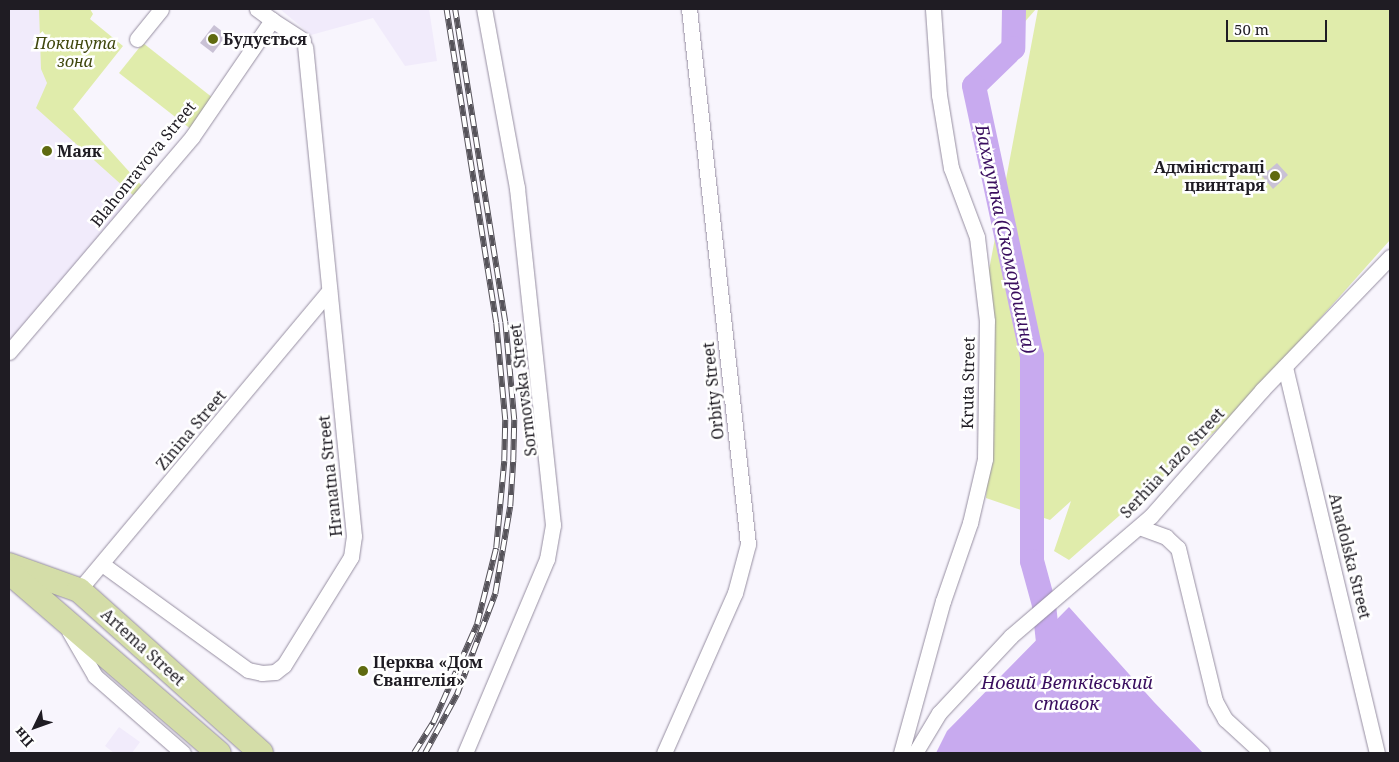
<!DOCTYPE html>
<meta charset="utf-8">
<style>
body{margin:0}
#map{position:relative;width:1399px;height:762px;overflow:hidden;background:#f8f5fd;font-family:"Noto Serif",serif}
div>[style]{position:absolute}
.built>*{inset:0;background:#f1ebfb}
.green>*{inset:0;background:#e0ecab}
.water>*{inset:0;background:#c8aaef}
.river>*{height:24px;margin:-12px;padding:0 12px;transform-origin:12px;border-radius:12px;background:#c8aaef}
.building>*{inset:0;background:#c9c1d5}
.roads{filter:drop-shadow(0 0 1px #968ea1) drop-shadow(0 0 1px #968ea1)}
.street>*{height:15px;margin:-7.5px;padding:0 7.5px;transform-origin:7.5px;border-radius:7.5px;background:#fff}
.primary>*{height:24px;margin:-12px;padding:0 12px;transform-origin:12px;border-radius:12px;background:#d4dda8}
.rail>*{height:5.5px;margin-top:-2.75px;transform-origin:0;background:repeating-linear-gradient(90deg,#fff 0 11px,#56535a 0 22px);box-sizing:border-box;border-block:1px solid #56535a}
.dots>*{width:14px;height:14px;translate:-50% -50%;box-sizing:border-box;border:2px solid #fff;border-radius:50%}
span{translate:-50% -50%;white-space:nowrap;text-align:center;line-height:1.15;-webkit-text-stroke:5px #fff;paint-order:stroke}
.poi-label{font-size:16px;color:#1f1c23;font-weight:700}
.left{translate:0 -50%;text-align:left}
.right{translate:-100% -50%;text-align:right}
.park-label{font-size:16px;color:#40480e;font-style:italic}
.street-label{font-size:16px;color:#1f1c23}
.water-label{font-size:18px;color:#3a0e5f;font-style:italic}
.frame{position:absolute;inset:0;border:10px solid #1f1c23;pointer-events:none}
.north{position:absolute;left:10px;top:702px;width:50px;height:50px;-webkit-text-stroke:4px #fff;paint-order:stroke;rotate:228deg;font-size:14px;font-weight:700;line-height:20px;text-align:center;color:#1f1c23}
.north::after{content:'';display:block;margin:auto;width:18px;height:22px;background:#1f1c23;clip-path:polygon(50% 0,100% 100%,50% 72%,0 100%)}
.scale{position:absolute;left:1226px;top:20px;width:101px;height:22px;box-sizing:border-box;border:2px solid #1f1c23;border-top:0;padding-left:6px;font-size:15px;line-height:18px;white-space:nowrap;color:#1f1c23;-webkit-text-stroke:4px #fff;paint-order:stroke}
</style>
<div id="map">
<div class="built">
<i style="clip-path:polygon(9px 9px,41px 9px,47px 80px,134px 196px,9px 348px)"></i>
<i style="clip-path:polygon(280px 9px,429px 9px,437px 61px,405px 66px,373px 18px,311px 35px)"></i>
<i style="clip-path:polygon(119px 727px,140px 742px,132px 753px,114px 753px,105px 746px)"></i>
</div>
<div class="green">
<i style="clip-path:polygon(39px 9px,90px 9px,93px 14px,90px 19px,123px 46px,73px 109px,142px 186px,134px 196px,36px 108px,47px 83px,41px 69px)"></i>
<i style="clip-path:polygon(1007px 9px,1036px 9px,1022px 25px)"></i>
<i style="clip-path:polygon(1038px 9px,1390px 9px,1390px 240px,1236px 413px,1069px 560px,1054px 551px,1071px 501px,1050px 520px,986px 498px,993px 357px,989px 270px)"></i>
<i style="clip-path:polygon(143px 43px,213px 98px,192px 130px,119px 73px)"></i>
</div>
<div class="water">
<i style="clip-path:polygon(1069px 607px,1154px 702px,1203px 753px,936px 753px,947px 731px)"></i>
</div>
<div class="river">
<i style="left:1014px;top:9px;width:39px;rotate:91deg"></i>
<i style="left:1013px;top:48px;width:54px;rotate:135.7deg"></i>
<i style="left:974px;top:86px;width:276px;rotate:77.9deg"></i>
<i style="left:1032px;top:356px;width:205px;rotate:90deg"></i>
<i style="left:1032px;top:561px;width:46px;rotate:74.7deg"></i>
<i style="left:1044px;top:605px;width:55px;rotate:83.8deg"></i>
</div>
<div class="building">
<i style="clip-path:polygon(214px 25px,227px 35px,213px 53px,200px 43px)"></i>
<i style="clip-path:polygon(1277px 163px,1288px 175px,1273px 189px,1262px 176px)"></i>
</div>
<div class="roads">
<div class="street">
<i style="left:257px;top:9px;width:19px;rotate:36deg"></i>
<i style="left:137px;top:39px;width:38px;rotate:-51deg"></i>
<i style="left:9px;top:352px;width:282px;rotate:-49.6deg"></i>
<i style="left:192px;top:137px;width:142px;rotate:-55.6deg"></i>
<i style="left:272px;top:20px;width:37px;rotate:33deg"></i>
<i style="left:1285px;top:367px;width:397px;rotate:76.6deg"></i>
<i style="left:1139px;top:527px;width:29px;rotate:20deg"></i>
<i style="left:1166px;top:537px;width:16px;rotate:43deg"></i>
<i style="left:1178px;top:548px;width:157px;rotate:76.4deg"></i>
<i style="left:1215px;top:701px;width:21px;rotate:61deg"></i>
<i style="left:1225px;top:719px;width:50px;rotate:42.6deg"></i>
<i style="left:102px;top:564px;width:180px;rotate:36deg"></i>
<i style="left:248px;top:670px;width:14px;rotate:12deg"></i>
<i style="left:262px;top:673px;width:13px;rotate:-4deg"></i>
<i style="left:275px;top:672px;width:11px;rotate:-38deg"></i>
<i style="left:284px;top:665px;width:127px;rotate:-58.2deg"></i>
<i style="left:351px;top:557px;width:21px;rotate:-82deg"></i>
<i style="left:354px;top:536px;width:491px;rotate:-95.7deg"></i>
<i style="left:79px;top:590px;width:390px;rotate:-50.1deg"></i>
<i style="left:69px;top:631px;width:52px;rotate:60deg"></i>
<i style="left:95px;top:676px;width:117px;rotate:41.2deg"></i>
<i style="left:465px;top:753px;width:211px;rotate:-67.1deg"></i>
<i style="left:547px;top:559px;width:35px;rotate:-80deg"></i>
<i style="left:553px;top:525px;width:339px;rotate:-96.1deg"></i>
<i style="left:517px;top:188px;width:182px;rotate:-100.4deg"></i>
<i style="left:664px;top:753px;width:175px;rotate:-66.1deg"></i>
<i style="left:735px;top:593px;width:51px;rotate:-75.1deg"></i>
<i style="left:748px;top:544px;width:538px;rotate:-96.29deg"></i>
<i style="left:901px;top:753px;width:158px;rotate:-74.6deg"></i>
<i style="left:943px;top:601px;width:83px;rotate:-70.9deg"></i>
<i style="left:970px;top:523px;width:66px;rotate:-76.8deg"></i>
<i style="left:985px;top:459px;width:138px;rotate:-89.2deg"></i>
<i style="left:987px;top:321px;width:85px;rotate:-96.8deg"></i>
<i style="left:977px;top:237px;width:74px;rotate:-110.6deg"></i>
<i style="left:951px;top:168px;width:74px;rotate:-99.3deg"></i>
<i style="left:939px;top:95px;width:86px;rotate:-94deg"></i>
<i style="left:915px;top:753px;width:47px;rotate:-59deg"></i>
<i style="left:939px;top:713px;width:105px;rotate:-46.9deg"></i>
<i style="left:1011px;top:636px;width:184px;rotate:-40.6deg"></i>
<i style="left:1151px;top:516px;width:168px;rotate:-48.6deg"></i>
<i style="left:1262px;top:390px;width:185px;rotate:-46.1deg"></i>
</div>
<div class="primary">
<i style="left:9px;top:565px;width:74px;rotate:19.7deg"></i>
<i style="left:79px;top:590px;width:244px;rotate:41.8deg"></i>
<i style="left:9px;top:572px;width:277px;rotate:40.8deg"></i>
</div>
</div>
<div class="rail">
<i style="left:414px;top:753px;width:36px;rotate:-58deg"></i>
<i style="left:433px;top:723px;width:108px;rotate:-66deg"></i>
<i style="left:477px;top:624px;width:78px;rotate:-76deg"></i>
<i style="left:496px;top:548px;width:87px;rotate:-84.7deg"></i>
<i style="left:504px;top:461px;width:41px;rotate:-88.6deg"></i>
<i style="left:505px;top:420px;width:97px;rotate:-95.3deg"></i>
<i style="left:496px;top:323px;width:318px;rotate:-99deg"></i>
<i style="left:425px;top:753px;width:67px;rotate:-61.5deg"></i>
<i style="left:457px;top:694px;width:107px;rotate:-69.2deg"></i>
<i style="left:495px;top:594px;width:89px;rotate:-80.3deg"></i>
<i style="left:510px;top:506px;width:45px;rotate:-86.2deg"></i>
<i style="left:513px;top:461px;width:41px;rotate:-88.6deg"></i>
<i style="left:514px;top:420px;width:98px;rotate:-95.2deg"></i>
<i style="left:505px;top:322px;width:317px;rotate:-99.1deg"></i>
</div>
<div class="dots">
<i style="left:213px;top:39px;background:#5f6a10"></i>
<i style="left:47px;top:151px;background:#5f6a10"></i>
<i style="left:1275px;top:176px;background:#5f6a10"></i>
<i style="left:363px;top:671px;background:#5f6a10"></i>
</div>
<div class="poi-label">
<span class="left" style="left:223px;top:39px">Будується</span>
<span class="left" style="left:57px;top:151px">Маяк</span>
<span class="right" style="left:1265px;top:176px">Адміністраці<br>цвинтаря</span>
<span class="left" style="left:373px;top:671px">Церква «Дом<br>Євангелія»</span>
</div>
<div class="park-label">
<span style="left:75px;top:52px">Покинута<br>зона</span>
</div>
<div class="street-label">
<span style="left:143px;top:164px;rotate:-51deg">Blahonravova Street</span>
<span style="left:968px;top:383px;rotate:-89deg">Kruta Street</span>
<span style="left:523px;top:390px;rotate:-97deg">Sormovska Street</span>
<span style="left:713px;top:391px;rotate:-96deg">Orbity Street</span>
<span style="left:191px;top:430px;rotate:-50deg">Zinina Street</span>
<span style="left:1172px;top:463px;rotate:-47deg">Serhiia Lazo Street</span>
<span style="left:330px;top:476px;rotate:-96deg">Hranatna Street</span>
<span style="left:1350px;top:556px;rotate:76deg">Anadolska Street</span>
<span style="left:143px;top:647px;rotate:42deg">Artema Street</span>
</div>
<div class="water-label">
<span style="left:1006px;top:239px;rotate:78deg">Бахмутка (Скоморошина)</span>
<span style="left:1067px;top:693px">Новий Ветківський<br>ставок</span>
</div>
<div class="frame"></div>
<div class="north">Пн</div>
<div class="scale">50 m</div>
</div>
